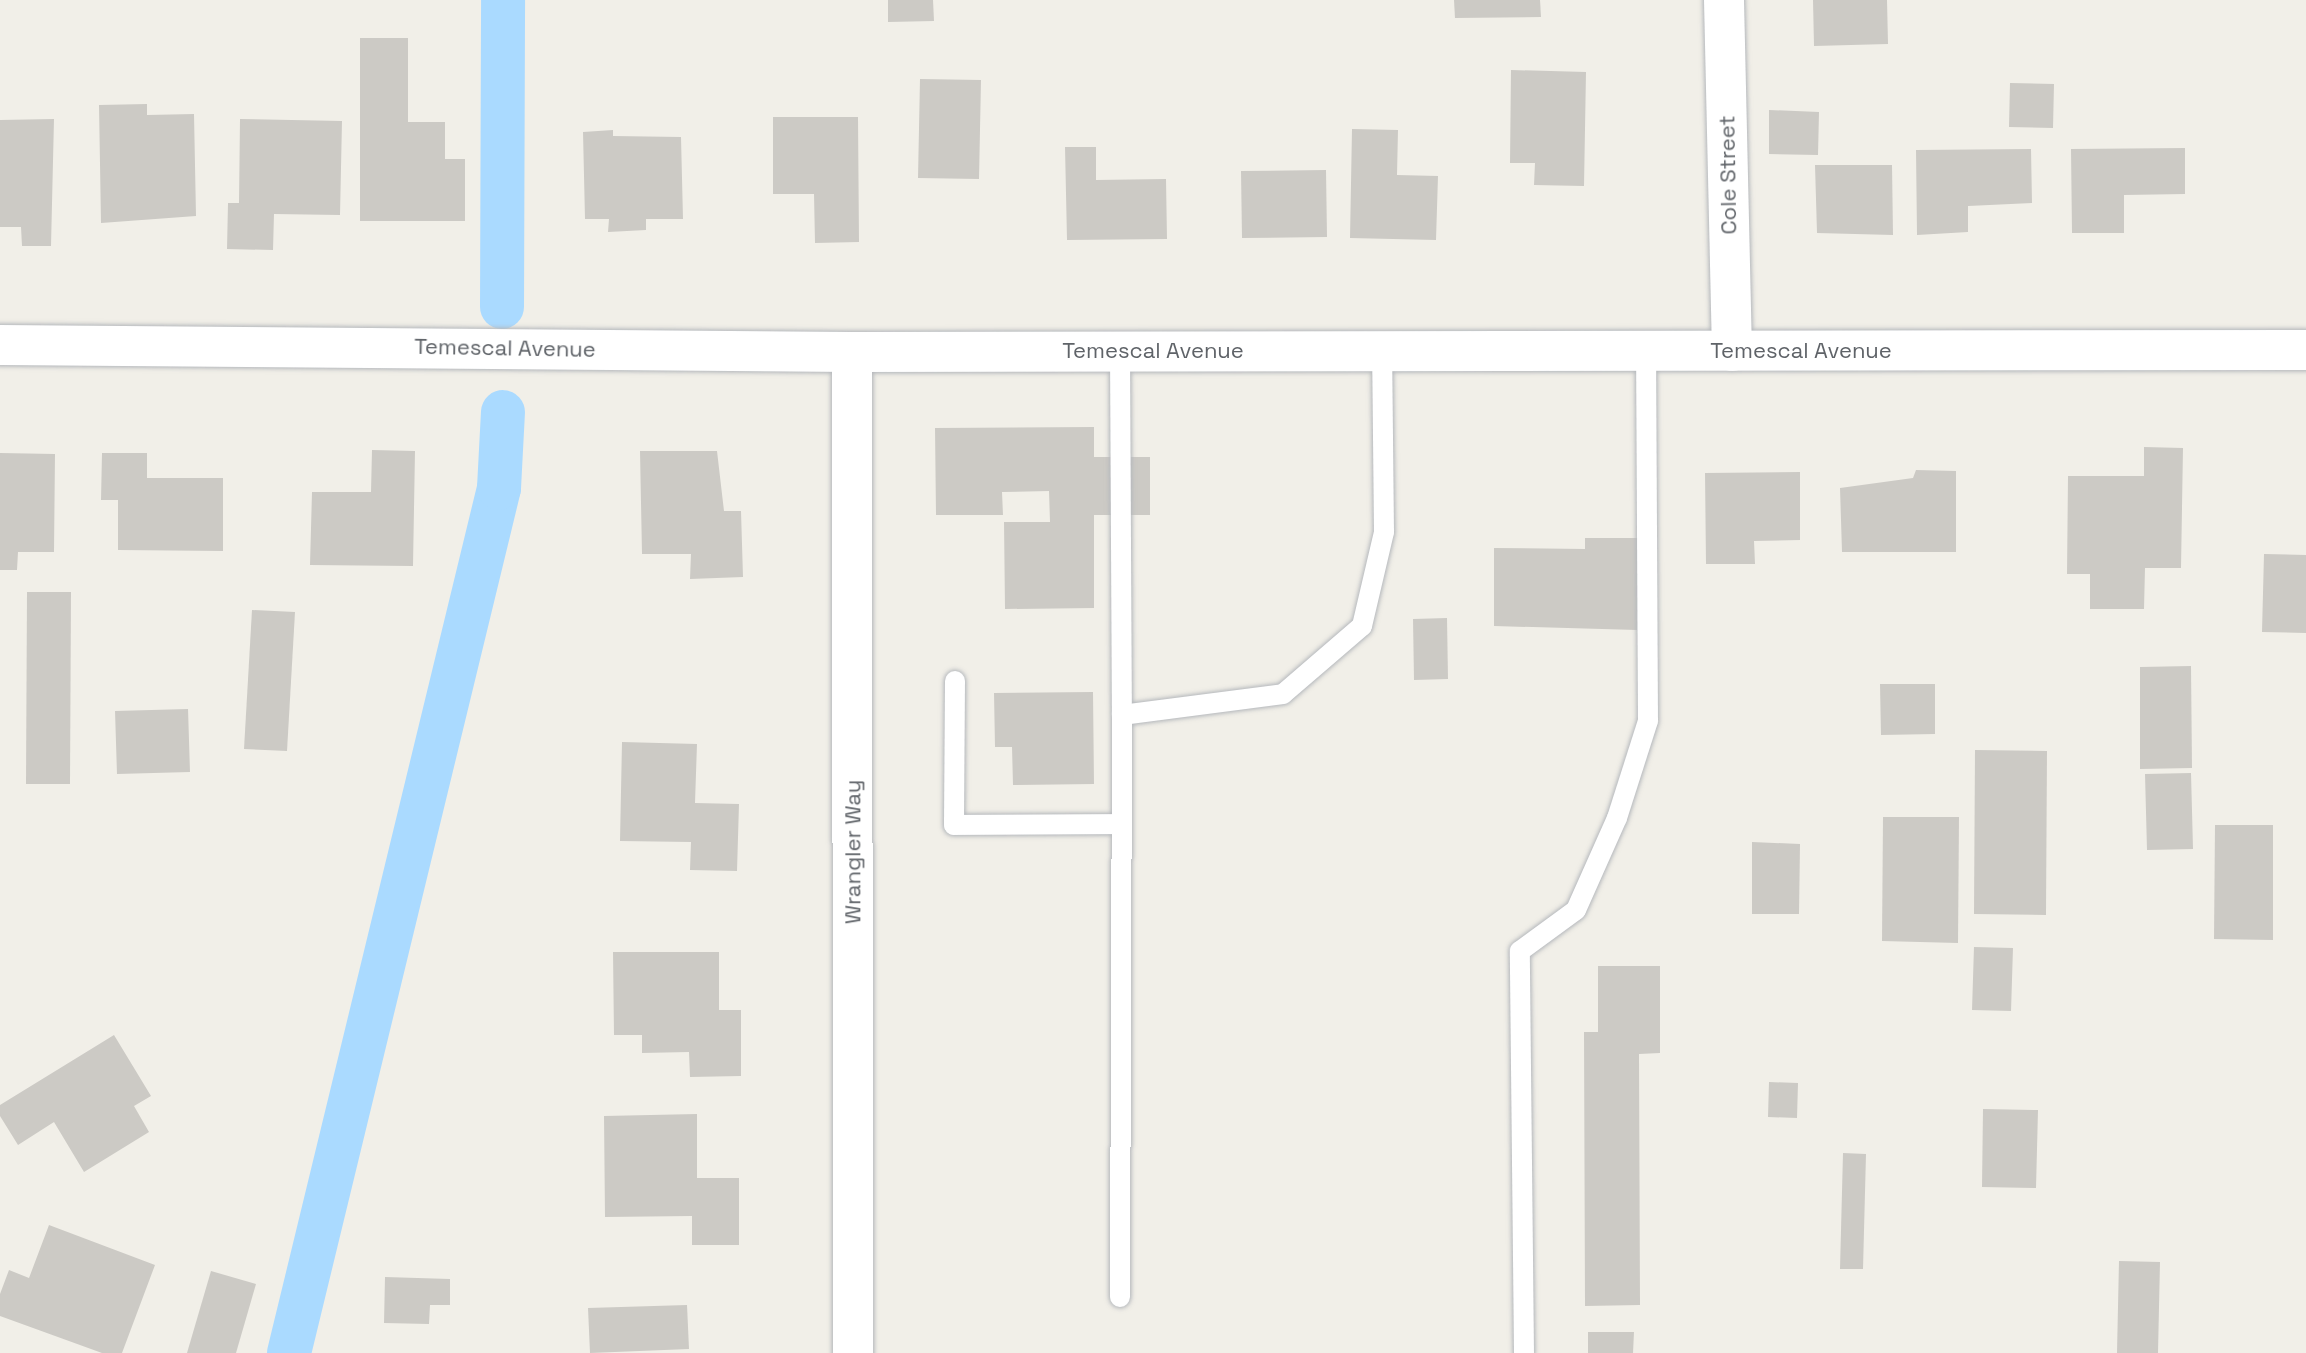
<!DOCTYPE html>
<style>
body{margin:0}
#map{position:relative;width:2306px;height:1353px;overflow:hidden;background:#f1efe8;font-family:"Space Grotesk",sans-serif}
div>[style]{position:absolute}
.canal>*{height:44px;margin:-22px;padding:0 22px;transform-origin:22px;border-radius:22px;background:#aadaff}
.building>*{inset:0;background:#cccac5}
.roads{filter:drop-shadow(0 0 2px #b5b8bc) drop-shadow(0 0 2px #b5b8bc)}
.lane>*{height:20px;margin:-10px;padding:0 10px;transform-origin:10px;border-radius:10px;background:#fff}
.street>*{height:40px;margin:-20px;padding:0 20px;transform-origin:20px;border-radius:20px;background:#fff}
span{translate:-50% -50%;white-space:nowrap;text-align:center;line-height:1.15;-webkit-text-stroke:6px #fff;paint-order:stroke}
.street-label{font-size:22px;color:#5f6368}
</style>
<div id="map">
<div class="canal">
<i style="left:502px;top:307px;width:307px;rotate:-89.8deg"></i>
<i style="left:289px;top:1353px;width:890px;rotate:-76.35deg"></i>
<i style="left:499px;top:488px;width:76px;rotate:-87deg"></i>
</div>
<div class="building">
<i style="clip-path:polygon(888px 0,933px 0,934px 21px,888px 22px)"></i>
<i style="clip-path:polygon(1454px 0,1540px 0,1541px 17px,1455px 18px)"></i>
<i style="clip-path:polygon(1813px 0,1887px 0,1888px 44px,1814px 46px)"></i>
<i style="clip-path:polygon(360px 38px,408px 38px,408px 122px,445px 122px,445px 159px,465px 159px,465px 221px,360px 221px)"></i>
<i style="clip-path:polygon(1511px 70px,1586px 72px,1584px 186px,1534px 185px,1535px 163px,1510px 163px)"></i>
<i style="clip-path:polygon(920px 79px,981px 80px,979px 179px,918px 178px)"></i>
<i style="clip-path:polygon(2010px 83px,2054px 84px,2053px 128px,2009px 127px)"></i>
<i style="clip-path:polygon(147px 104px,147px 115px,194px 114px,196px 216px,101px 223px,99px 105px)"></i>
<i style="clip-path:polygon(1769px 110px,1819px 112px,1818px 155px,1769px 154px)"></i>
<i style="clip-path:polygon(773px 117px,858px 117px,859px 242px,815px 243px,814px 194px,773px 194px)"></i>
<i style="clip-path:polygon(54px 119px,51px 246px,22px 246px,21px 227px,0 227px,0 120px)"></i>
<i style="clip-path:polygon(240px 119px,342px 121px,340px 215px,274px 214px,273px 250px,227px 249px,228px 203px,239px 203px)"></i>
<i style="clip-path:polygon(1352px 129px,1398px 130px,1397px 175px,1438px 176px,1436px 240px,1350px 238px)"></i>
<i style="clip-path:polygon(613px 130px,613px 136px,681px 137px,683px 219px,646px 219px,646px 230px,608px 232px,609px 219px,585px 219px,583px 132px)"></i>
<i style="clip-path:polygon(1065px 147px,1096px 147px,1096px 180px,1166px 179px,1167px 239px,1067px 240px)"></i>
<i style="clip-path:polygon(2185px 148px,2185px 194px,2124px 195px,2124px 233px,2072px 233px,2071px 149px)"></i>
<i style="clip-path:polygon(2031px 149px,2032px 203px,1968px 206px,1968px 232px,1917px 235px,1916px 150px)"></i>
<i style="clip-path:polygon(1815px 165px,1892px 165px,1893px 235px,1817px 233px)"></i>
<i style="clip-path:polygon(1326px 170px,1327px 237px,1242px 238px,1241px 171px)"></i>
<i style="clip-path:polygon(1094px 427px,1094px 457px,1150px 457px,1150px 515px,1094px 515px,1094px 608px,1005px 609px,1004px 522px,1050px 522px,1049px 491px,1002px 492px,1003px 515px,936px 515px,935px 428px)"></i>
<i style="clip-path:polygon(2144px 447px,2183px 448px,2181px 568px,2145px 568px,2144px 609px,2090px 609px,2090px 574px,2067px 574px,2068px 476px,2144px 476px)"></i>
<i style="clip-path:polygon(372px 450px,415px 451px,413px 566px,310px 565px,312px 492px,371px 492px)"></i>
<i style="clip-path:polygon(640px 451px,717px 451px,724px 511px,741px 511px,743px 577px,690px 579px,691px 554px,642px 554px)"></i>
<i style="clip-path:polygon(0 453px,55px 454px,54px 552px,18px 552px,17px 570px,0 570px)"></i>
<i style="clip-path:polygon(102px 453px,147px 453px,147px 478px,223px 478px,223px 551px,118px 550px,118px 500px,101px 500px)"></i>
<i style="clip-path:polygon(1916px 470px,1956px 471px,1956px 552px,1842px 552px,1840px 488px,1913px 478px)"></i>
<i style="clip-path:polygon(1800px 472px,1800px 540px,1754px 541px,1755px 564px,1706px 564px,1705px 473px)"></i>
<i style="clip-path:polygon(1585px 538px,1639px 538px,1637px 630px,1494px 626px,1494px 548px,1585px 549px)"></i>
<i style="clip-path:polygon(2264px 554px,2306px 555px,2306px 633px,2262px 632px)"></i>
<i style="clip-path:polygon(27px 592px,71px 592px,70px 784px,26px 784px)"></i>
<i style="clip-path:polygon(252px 610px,295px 612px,287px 751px,244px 749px)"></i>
<i style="clip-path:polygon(1447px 618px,1448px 679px,1414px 680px,1413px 619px)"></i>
<i style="clip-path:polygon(2191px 666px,2192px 768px,2140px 769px,2140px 667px)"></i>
<i style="clip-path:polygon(1880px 684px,1935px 684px,1935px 734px,1881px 735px)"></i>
<i style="clip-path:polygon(1093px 692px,1094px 784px,1013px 785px,1012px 747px,995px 747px,994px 693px)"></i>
<i style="clip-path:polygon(188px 709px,190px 772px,117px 774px,115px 711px)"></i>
<i style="clip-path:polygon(622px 742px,697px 744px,695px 803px,739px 804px,737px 871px,690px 870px,691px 842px,620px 841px)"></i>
<i style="clip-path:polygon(1975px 750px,2047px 751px,2046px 915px,1974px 914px)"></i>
<i style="clip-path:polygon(2191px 773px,2193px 849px,2147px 850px,2145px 774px)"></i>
<i style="clip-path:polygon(1883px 817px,1959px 817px,1958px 943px,1882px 941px)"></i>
<i style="clip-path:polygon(2215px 825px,2273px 825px,2273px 940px,2214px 939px)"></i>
<i style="clip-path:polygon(1752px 842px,1800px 844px,1799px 914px,1752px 914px)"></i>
<i style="clip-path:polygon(1974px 947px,2013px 948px,2011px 1011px,1972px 1010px)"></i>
<i style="clip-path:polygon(613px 952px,719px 952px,719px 1010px,741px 1010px,741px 1076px,690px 1077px,689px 1052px,642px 1053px,642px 1035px,614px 1035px)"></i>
<i style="clip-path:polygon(1598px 966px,1660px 966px,1660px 1053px,1639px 1054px,1640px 1305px,1585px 1306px,1584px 1032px,1598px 1032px)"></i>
<i style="clip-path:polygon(114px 1035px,151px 1096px,134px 1106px,149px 1132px,84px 1172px,54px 1122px,18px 1145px,0 1116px,0 1105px)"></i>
<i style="clip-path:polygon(1769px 1082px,1798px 1083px,1797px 1118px,1768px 1117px)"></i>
<i style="clip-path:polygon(1983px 1109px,2038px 1110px,2036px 1188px,1982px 1187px)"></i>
<i style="clip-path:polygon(697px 1114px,697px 1178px,739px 1178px,739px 1245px,692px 1245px,692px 1216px,605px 1217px,604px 1116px)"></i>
<i style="clip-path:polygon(1843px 1153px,1866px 1154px,1863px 1269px,1840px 1269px)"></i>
<i style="clip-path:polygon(49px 1225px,155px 1265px,122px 1353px,102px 1353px,0 1316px,0 1294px,9px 1270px,29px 1278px)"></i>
<i style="clip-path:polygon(2119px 1261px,2160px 1262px,2158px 1353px,2117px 1353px)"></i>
<i style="clip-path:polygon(211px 1271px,256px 1284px,236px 1353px,187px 1353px)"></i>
<i style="clip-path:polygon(385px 1277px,450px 1279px,450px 1305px,430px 1305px,429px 1324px,384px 1323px)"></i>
<i style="clip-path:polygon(687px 1305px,689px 1349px,590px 1353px,588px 1308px)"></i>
<i style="clip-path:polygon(1588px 1332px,1634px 1332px,1633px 1353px,1588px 1353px)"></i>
</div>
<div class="roads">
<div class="lane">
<i style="left:1120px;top:351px;width:364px;rotate:89.7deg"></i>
<i style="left:1122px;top:715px;width:162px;rotate:-7.4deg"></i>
<i style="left:1283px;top:694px;width:104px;rotate:-40.7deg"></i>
<i style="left:1362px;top:626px;width:97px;rotate:-76.8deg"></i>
<i style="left:1384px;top:532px;width:181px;rotate:-90.6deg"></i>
<i style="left:955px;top:681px;width:144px;rotate:90.4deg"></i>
<i style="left:954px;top:825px;width:168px;rotate:-0.3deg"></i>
<i style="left:1120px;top:1297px;width:582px;rotate:-89.8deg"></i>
<i style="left:1524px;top:1353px;width:402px;rotate:-90.6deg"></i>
<i style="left:1520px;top:951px;width:69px;rotate:-36.2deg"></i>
<i style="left:1576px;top:910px;width:101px;rotate:-66deg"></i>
<i style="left:1617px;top:818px;width:102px;rotate:-72.3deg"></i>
<i style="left:1648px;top:721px;width:370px;rotate:-90.3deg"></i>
</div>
<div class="street">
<i style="left:1724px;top:0;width:351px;rotate:88.7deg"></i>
<i style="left:0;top:345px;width:852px;rotate:0.47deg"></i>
<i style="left:852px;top:352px;width:1454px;rotate:-0.08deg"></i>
<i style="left:852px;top:352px;width:1001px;rotate:89.94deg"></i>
</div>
</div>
<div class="street-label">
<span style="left:1728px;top:175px;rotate:-91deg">Cole Street</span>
<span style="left:505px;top:348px;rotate:1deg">Temescal Avenue</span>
<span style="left:1153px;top:351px">Temescal Avenue</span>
<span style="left:1801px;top:351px">Temescal Avenue</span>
<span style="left:853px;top:852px;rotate:-90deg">Wrangler Way</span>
</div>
</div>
